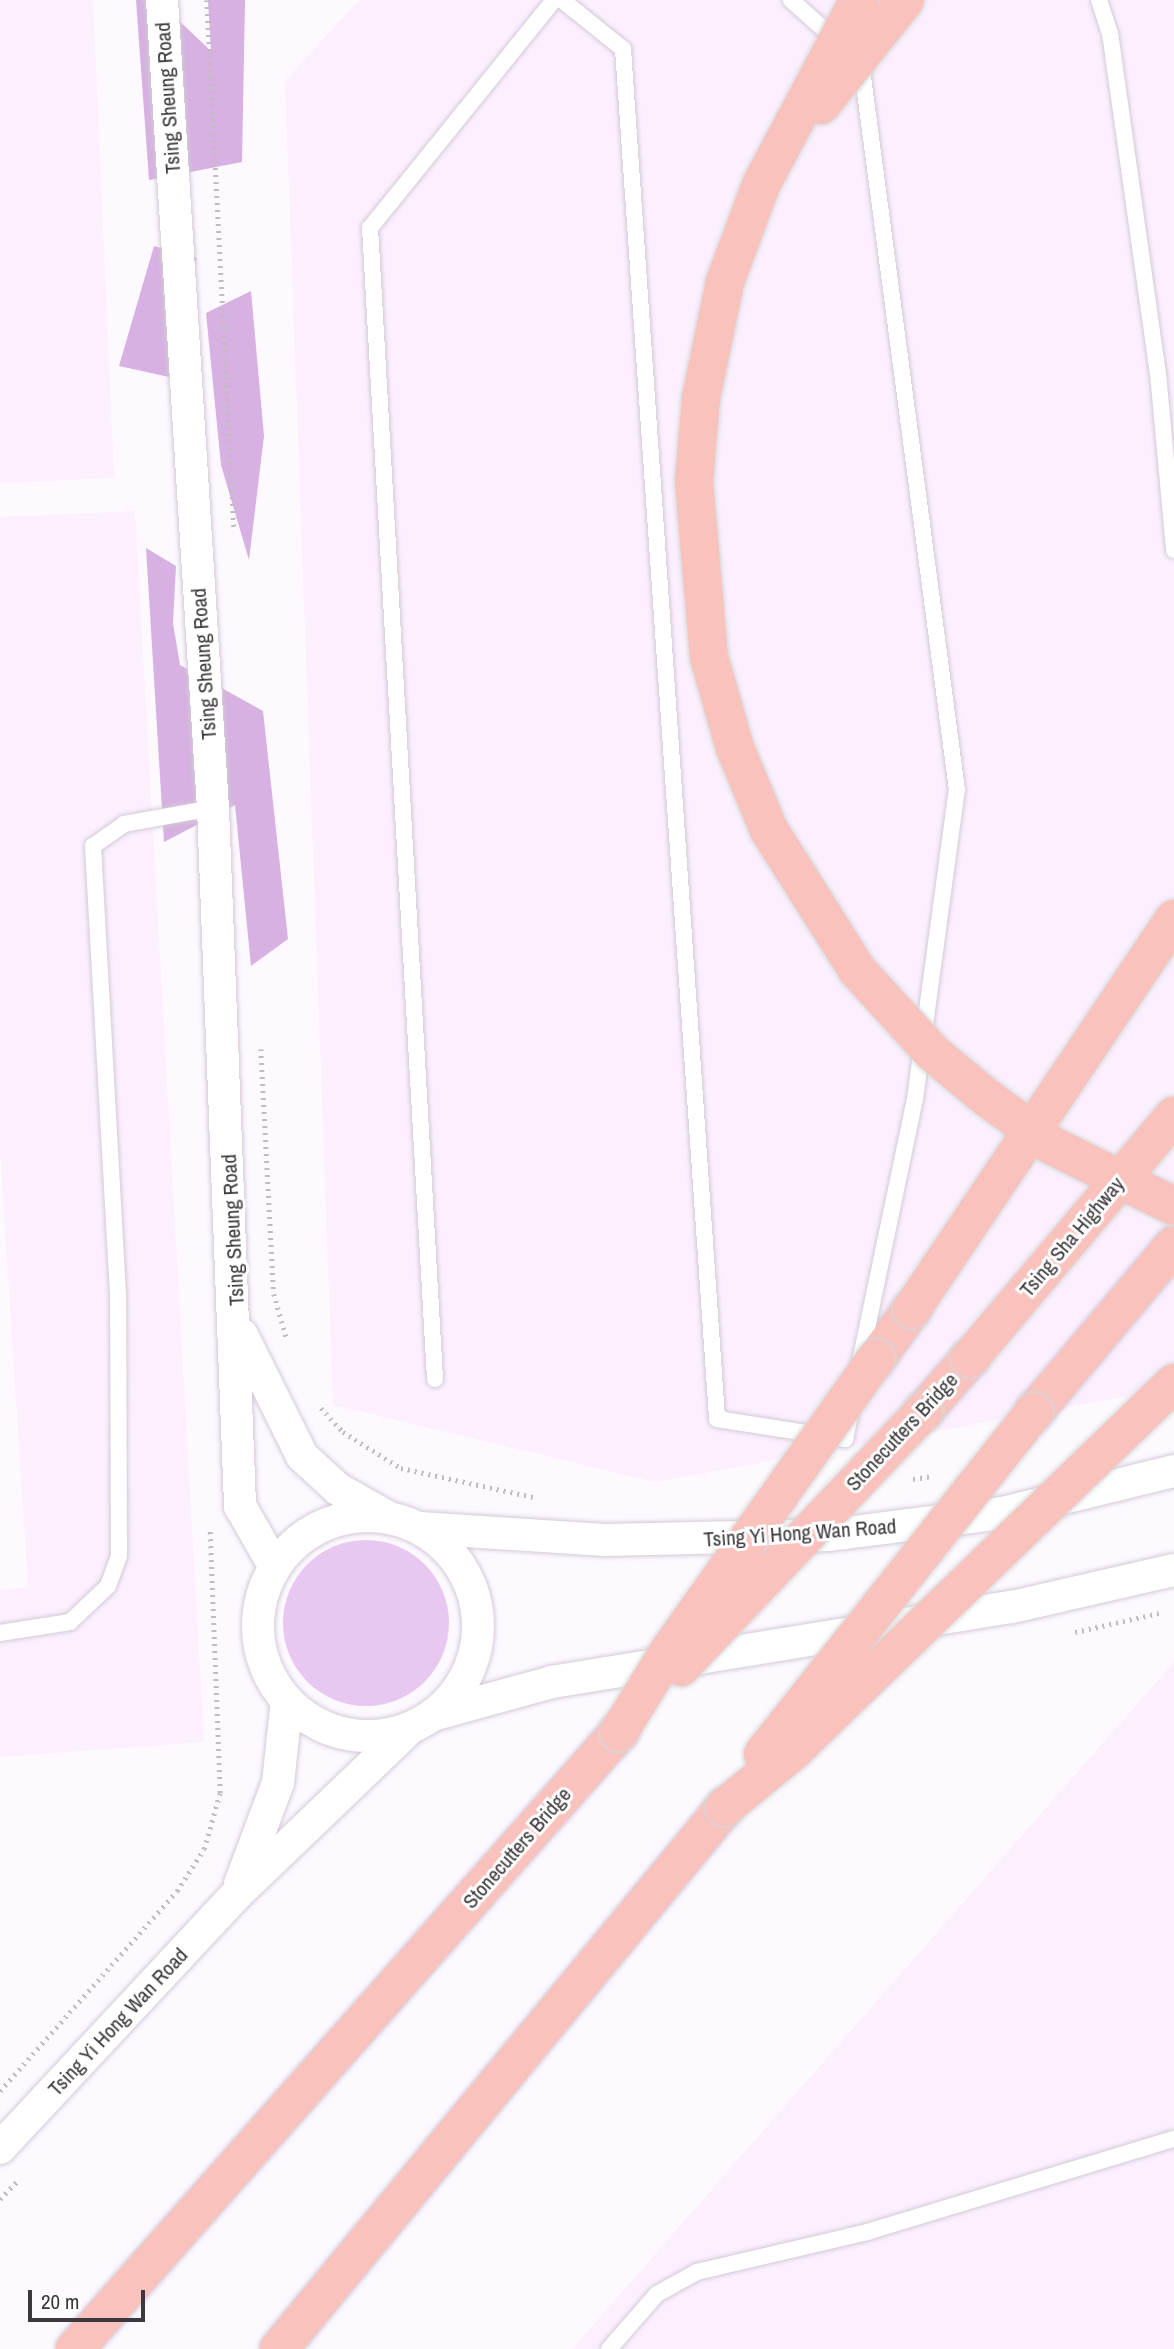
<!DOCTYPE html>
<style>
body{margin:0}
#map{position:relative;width:1174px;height:2349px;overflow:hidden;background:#fdf9ff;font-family:"Archivo Narrow",sans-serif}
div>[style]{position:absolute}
.built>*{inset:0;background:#fcf0ff}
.green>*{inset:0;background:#e8c8f1}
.round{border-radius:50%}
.forest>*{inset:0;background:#d6b1e1}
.path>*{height:4.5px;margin-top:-2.25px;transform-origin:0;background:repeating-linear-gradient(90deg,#c0bcc2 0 2px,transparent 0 7px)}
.roads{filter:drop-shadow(0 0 2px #d4cad6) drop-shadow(0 0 2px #d4cad6)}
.service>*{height:16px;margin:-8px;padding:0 8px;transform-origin:8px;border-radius:8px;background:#fff}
.minor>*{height:32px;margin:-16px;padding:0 16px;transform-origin:16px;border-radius:16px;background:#fff}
.minor>.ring{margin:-16px;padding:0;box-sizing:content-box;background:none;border:32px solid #fff;border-radius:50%}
.motorway>*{height:38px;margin:-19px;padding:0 19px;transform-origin:19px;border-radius:19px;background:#f9c2bd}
.bridges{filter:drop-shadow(0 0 2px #d8d7d8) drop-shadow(0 0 2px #d8d7d8)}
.motorway-bridge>*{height:38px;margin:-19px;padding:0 19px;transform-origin:19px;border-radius:19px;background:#f9c2bd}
span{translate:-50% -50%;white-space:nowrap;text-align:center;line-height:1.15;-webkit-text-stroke:6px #fff;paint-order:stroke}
.street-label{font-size:21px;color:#3c383d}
.scale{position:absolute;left:28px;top:2290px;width:117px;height:32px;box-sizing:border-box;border:4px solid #3c383d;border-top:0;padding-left:9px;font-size:21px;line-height:24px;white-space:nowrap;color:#3c383d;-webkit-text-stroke:5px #fff;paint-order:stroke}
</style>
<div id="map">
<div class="built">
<i style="clip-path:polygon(0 0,93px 0,114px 478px,0 483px)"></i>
<i style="clip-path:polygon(359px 0,1174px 0,1174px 1388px,655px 1482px,333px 1405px,285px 81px)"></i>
<i style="clip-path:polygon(135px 511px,204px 1742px,0 1757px,0 1590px,28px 1587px,0 1153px,0 517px)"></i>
<i style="clip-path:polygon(1174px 1662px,1174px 2349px,572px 2349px)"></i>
</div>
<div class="green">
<i class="round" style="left:283px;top:1540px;width:166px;height:166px"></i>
</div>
<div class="forest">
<i style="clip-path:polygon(136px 0,157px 0,211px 51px,208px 0,245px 0,242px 162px,149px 180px)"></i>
<i style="clip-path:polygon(154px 246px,197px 258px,169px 377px,119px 366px)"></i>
<i style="clip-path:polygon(251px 291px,264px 436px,249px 560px,221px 465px,206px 313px)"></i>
<i style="clip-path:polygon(146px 548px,176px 566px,173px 623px,180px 665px,263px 711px,288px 939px,251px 966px,235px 805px,164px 842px)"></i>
</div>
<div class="path">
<i style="left:207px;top:0;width:528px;rotate:87.07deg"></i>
<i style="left:261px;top:1049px;width:245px;rotate:87deg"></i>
<i style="left:274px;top:1294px;width:48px;rotate:74.2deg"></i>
<i style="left:321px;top:1408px;width:33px;rotate:47deg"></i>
<i style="left:343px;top:1432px;width:68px;rotate:31.8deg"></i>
<i style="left:401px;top:1468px;width:135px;rotate:12.4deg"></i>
<i style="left:913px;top:1479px;width:19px;rotate:-9deg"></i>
<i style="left:1075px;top:1632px;width:86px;rotate:-12.7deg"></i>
<i style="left:0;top:2091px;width:267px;rotate:-48.5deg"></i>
<i style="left:177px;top:1891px;width:50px;rotate:-57.3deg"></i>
<i style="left:204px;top:1849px;width:58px;rotate:-74.1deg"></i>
<i style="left:220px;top:1793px;width:265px;rotate:-92.2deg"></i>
<i style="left:0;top:2199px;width:28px;rotate:-46deg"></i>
</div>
<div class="roads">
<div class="service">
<i style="left:562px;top:0;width:78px;rotate:38.8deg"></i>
<i style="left:623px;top:49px;width:1373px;rotate:86.07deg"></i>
<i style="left:717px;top:1419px;width:130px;rotate:8.9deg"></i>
<i style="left:845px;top:1439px;width:25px;rotate:-78deg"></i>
<i style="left:791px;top:0;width:60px;rotate:41.6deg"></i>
<i style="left:1099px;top:0;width:35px;rotate:72deg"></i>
<i style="left:1110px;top:33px;width:343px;rotate:82deg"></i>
<i style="left:1158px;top:373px;width:178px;rotate:84.8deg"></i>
<i style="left:860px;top:1362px;width:269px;rotate:-78.2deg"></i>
<i style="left:915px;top:1099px;width:312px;rotate:-82.3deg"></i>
<i style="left:957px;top:790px;width:734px;rotate:-97.51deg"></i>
<i style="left:435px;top:1379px;width:1153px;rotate:-93.23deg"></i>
<i style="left:370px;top:228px;width:293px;rotate:-51.1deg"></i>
<i style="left:0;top:1633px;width:71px;rotate:-8.9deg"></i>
<i style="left:70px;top:1622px;width:52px;rotate:-43.5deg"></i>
<i style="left:108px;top:1586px;width:32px;rotate:-70deg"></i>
<i style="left:119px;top:1556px;width:262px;rotate:-90.2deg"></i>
<i style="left:118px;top:1294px;width:449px;rotate:-93.2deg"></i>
<i style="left:93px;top:846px;width:38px;rotate:-35deg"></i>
<i style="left:124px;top:824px;width:90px;rotate:-10.2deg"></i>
<i style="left:609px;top:2349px;width:73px;rotate:-48.9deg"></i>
<i style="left:657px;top:2294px;width:46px;rotate:-28.8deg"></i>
<i style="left:697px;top:2272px;width:175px;rotate:-13.2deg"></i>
<i style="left:867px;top:2232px;width:321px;rotate:-16.9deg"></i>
</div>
<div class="minor">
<i style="left:162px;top:0;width:810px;rotate:86.39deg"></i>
<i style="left:213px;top:808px;width:699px;rotate:87.78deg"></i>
<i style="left:240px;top:1506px;width:70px;rotate:60.2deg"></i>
<i style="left:242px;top:1335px;width:135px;rotate:63.6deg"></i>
<i style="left:302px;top:1456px;width:49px;rotate:42.5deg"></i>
<i style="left:338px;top:1489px;width:55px;rotate:29.4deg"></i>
<i class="ring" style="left:258px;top:1516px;width:188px;height:188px"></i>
<i style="left:420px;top:1528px;width:185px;rotate:3.7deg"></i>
<i style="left:605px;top:1540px;width:225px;rotate:-1.3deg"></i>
<i style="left:830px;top:1535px;width:173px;rotate:-7.3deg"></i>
<i style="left:1002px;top:1513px;width:177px;rotate:-13.7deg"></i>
<i style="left:436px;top:1714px;width:120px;rotate:-15.4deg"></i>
<i style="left:552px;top:1682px;width:466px;rotate:-9.3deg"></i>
<i style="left:1012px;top:1607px;width:166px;rotate:-12.9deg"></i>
<i style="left:240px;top:1884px;width:108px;rotate:-69.4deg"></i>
<i style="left:278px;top:1783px;width:83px;rotate:-83.8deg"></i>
<i style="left:0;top:2148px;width:346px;rotate:-47deg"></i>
<i style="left:236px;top:1895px;width:238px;rotate:-43.8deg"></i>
</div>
<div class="motorway">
<i style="left:876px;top:1359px;width:62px;rotate:-54.2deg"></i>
<i style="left:923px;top:1412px;width:72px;rotate:-49deg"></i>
<i style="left:1034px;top:1412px;width:218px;rotate:-50deg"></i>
<i style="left:75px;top:2349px;width:823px;rotate:-48.6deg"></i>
<i style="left:279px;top:2349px;width:702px;rotate:-50.55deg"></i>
</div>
</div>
<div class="bridges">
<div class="motorway-bridge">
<i style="left:859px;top:0;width:209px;rotate:117.9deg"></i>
<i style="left:761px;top:185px;width:103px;rotate:110.4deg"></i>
<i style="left:725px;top:282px;width:118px;rotate:101.7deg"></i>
<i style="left:701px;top:398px;width:84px;rotate:94.8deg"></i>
<i style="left:694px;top:482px;width:176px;rotate:85.1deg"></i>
<i style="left:709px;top:657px;width:95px;rotate:74.1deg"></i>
<i style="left:735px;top:748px;width:89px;rotate:67.5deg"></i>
<i style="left:769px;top:830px;width:165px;rotate:57.8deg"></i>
<i style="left:857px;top:970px;width:113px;rotate:47.5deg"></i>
<i style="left:933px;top:1053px;width:69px;rotate:39.7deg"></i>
<i style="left:986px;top:1097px;width:81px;rotate:36.4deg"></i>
<i style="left:1051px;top:1145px;width:137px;rotate:26.4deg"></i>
<i style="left:821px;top:105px;width:134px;rotate:-51.3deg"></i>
<i style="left:912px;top:1309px;width:470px;rotate:-56.1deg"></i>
<i style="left:970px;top:1358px;width:317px;rotate:-49.9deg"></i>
<i style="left:681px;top:1667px;width:352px;rotate:-46.5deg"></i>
<i style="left:619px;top:1732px;width:95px;rotate:-58.3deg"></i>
<i style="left:669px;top:1651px;width:358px;rotate:-54.7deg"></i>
<i style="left:763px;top:1754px;width:436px;rotate:-51.6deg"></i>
<i style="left:725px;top:1807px;width:87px;rotate:-39.4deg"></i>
<i style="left:792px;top:1752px;width:531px;rotate:-44.01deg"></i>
</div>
</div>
<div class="street-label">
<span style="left:168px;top:98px;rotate:-94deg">Tsing Sheung Road</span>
<span style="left:204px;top:664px;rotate:-94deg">Tsing Sheung Road</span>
<span style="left:233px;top:1230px;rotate:-93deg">Tsing Sheung Road</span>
<span style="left:1072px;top:1237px;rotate:-50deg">Tsing Sha Highway</span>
<span style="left:902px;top:1432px;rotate:-47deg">Stonecutters Bridge</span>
<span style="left:800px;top:1533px;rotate:-4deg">Tsing Yi Hong Wan Road</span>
<span style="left:517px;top:1848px;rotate:-49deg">Stonecutters Bridge</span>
<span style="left:118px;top:2022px;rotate:-47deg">Tsing Yi Hong Wan Road</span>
</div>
<div class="scale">20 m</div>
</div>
